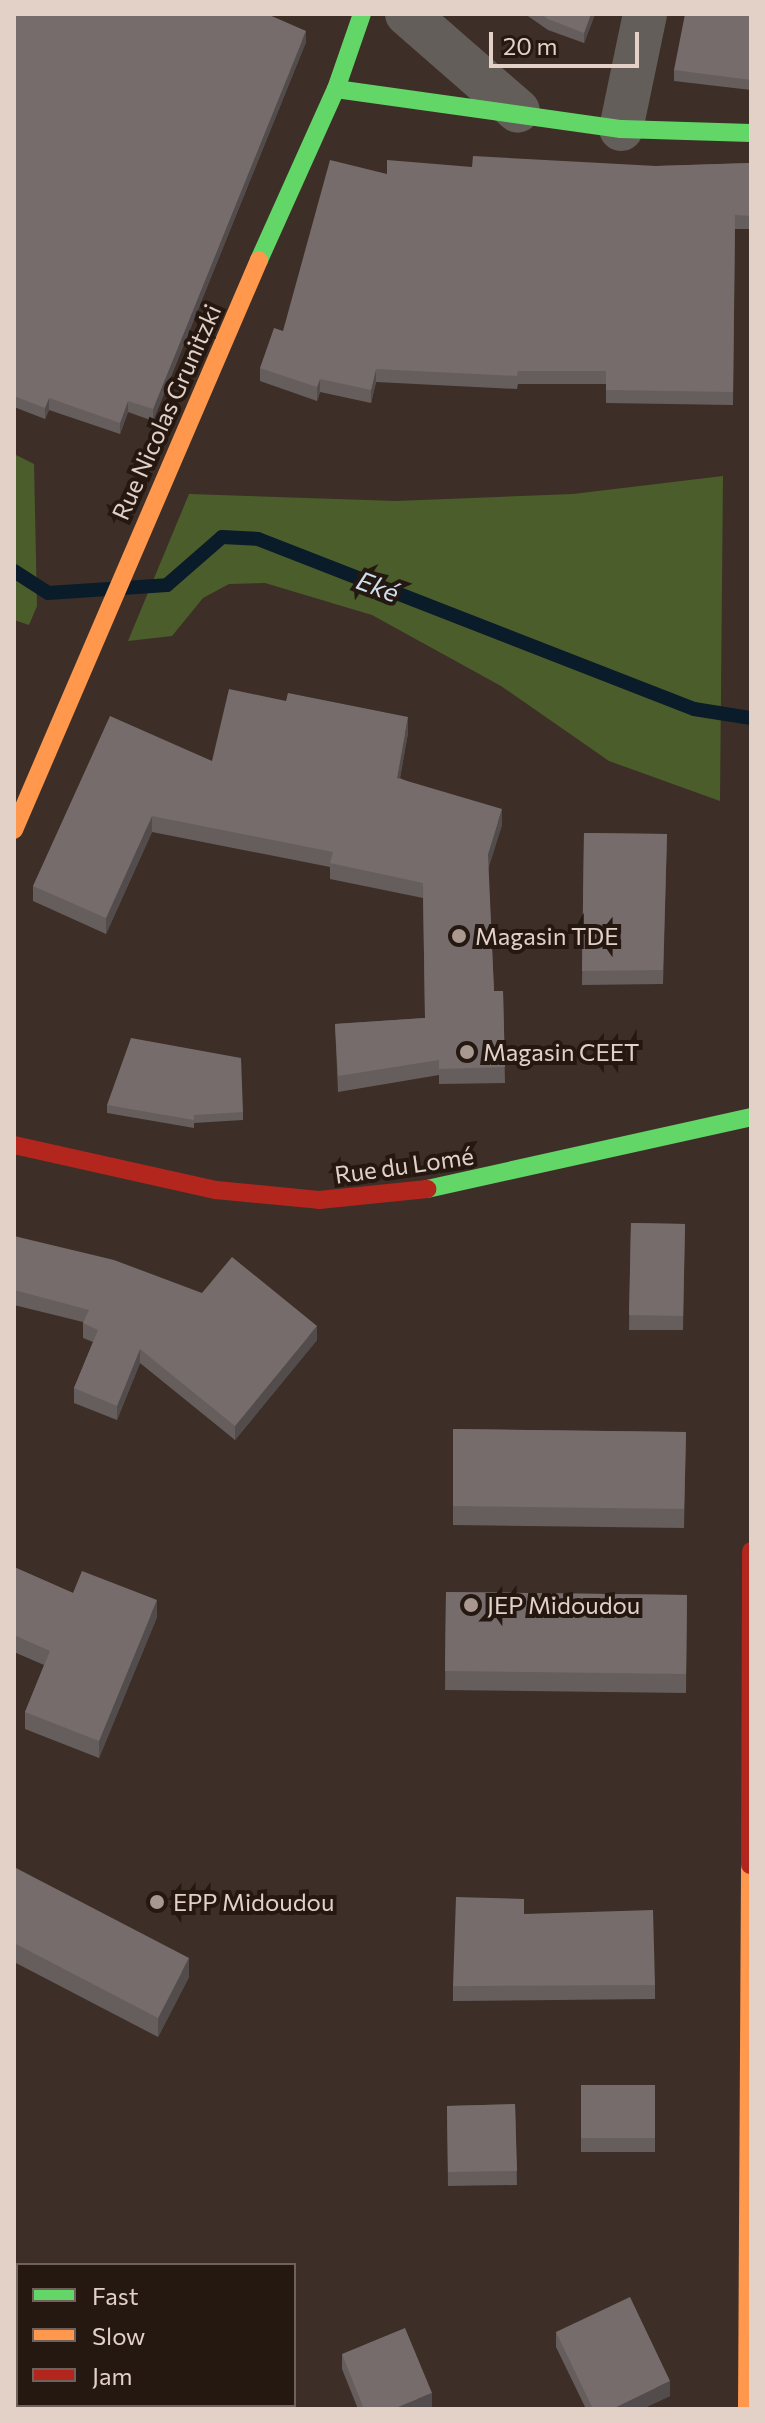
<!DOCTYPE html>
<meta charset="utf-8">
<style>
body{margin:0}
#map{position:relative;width:765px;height:2423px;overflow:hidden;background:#3d2f27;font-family:Commissioner,sans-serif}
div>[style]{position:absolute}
.green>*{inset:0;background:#4b5d2a}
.stream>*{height:14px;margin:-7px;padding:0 7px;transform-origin:7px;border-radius:7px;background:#0a1b29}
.street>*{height:44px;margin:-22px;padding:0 22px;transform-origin:22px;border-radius:22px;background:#645e5b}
.fast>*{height:18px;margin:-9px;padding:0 9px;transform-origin:9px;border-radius:9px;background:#63d668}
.slow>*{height:18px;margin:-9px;padding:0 9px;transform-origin:9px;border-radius:9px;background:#ff974d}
.jam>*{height:18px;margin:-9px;padding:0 9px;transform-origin:9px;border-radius:9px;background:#b3261e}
.wall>*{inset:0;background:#665d5d}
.shaded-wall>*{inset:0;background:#534c4c}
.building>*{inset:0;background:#776c6c}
.dots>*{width:22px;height:22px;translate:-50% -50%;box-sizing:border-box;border:4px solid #241811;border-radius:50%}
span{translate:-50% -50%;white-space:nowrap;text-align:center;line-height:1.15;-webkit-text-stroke:8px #241811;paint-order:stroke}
.street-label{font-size:24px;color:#e3d1c8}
.poi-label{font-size:24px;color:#e3d1c8}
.left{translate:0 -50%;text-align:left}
.water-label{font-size:26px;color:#cfdfee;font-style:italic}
.frame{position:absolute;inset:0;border:16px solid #e3d1c8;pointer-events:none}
.legend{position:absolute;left:16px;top:2263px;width:280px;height:144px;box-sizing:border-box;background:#241811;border:2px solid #70625a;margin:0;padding:10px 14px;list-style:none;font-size:24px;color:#e3d1c8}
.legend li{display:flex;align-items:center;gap:16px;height:40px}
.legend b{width:40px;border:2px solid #70625a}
.scale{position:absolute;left:489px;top:32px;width:150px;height:36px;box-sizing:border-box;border:4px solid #e3d1c8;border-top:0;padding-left:10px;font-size:24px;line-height:28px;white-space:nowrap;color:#e3d1c8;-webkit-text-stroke:6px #241811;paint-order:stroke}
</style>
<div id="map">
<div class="green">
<i style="clip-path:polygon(14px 454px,34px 464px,37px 606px,29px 625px,14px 620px)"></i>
<i style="clip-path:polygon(723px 476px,720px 801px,609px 761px,501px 686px,372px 615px,265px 583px,229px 584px,203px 598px,172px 636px,128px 641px,189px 494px,396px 501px,573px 494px)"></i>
</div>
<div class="stream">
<i style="left:14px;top:571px;width:40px;rotate:32.9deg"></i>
<i style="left:48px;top:593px;width:119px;rotate:-3.8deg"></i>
<i style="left:167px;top:585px;width:73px;rotate:-41.1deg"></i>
<i style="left:222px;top:537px;width:36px;rotate:3deg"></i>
<i style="left:258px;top:539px;width:468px;rotate:21.3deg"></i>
<i style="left:694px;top:709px;width:58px;rotate:9deg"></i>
</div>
<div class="street">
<i style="left:407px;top:14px;width:147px;rotate:41.1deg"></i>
<i style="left:621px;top:129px;width:117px;rotate:-78.2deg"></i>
</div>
<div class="fast">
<i style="left:336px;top:89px;width:288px;rotate:8deg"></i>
<i style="left:621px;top:129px;width:130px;rotate:1.8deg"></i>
<i style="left:259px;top:260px;width:188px;rotate:-65.8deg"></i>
<i style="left:336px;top:89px;width:79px;rotate:-70.9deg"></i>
<i style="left:427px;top:1189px;width:332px;rotate:-12.5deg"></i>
</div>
<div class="slow">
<i style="left:14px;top:830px;width:620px;rotate:-66.74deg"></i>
<i style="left:747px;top:2409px;width:544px;rotate:-89.68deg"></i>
</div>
<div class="jam">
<i style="left:14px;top:1145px;width:207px;rotate:12.6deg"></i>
<i style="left:216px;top:1190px;width:103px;rotate:5.5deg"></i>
<i style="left:319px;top:1200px;width:109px;rotate:-5.8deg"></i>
<i style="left:750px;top:1865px;width:314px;rotate:-89.8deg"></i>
</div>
<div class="wall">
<i style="clip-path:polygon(14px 14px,306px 42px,153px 421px,128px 412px,120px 434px,49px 410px,45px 419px,14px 407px)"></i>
<i style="clip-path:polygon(525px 14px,595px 14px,584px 43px,548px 30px)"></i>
<i style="clip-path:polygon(751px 14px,751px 90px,674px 81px,674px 70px)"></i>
<i style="clip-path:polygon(751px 163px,751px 229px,735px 229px,733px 405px,606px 403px,606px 384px,518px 384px,517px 389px,376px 382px,371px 403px,320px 392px,317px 401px,260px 381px,260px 368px,387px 174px,472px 167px,656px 166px)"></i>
<i style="clip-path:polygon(408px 733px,400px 778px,502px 825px,488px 868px,494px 991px,503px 991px,505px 1083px,439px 1084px,439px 1075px,338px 1092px,335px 1024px,425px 1018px,423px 898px,330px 879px,330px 867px,152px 832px,106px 934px,33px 901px,33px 886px,212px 761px)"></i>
<i style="clip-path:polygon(584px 833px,667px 834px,663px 984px,582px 985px)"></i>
<i style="clip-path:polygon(107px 1105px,243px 1112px,243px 1120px,194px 1123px,194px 1128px,107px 1113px)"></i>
<i style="clip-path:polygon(631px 1223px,685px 1224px,683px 1330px,629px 1330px)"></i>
<i style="clip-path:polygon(14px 1236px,317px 1340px,235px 1440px,140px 1363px,117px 1420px,74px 1403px,74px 1388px,93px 1342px,83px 1338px,83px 1322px,14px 1305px)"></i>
<i style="clip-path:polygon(453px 1429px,686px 1432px,684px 1528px,453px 1525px)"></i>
<i style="clip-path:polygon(14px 1567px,73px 1593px,157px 1617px,99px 1758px,25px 1729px,25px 1712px,44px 1665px,14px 1652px)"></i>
<i style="clip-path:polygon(446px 1592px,687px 1595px,686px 1693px,445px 1690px)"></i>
<i style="clip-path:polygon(14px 1867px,189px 1977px,158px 2037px,14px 1962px)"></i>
<i style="clip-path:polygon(524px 1914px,655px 1985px,655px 1999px,453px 2001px,453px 1986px)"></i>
<i style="clip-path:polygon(581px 2085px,655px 2085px,655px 2152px,581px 2152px)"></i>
<i style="clip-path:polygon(515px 2104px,517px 2185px,448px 2186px,447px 2106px)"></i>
<i style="clip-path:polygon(556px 2332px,670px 2396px,642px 2409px,586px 2409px,556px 2347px)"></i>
<i style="clip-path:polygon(342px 2354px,432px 2407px,428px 2409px,358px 2409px,342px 2369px)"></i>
</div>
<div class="shaded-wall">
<i style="clip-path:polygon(591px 14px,595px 14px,584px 43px,584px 33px)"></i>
<i style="clip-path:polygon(306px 31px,306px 42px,153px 421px,153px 409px)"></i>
<i style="clip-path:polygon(376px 369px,376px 382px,371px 403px,371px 390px)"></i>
<i style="clip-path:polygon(320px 379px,320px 392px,317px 401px,317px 387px)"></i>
<i style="clip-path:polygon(49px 398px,49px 410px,45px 419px,45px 408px)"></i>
<i style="clip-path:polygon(128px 401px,128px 412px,120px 434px,120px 423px)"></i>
<i style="clip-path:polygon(408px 717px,408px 733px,397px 793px,397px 778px)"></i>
<i style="clip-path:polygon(502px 809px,502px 825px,488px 870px,488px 854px)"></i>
<i style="clip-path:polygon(152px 816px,152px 832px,106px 934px,106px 918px)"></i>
<i style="clip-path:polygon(317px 1326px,317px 1340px,235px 1440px,235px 1426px)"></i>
<i style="clip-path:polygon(140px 1349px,140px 1363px,117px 1420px,117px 1406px)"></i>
<i style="clip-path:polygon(157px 1600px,157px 1617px,99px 1758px,99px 1741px)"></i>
<i style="clip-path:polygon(189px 1958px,189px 1977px,158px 2037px,158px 2018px)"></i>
<i style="clip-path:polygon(18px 2314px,18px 2329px,14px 2337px,14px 2323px)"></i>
<i style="clip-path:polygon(670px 2381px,670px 2396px,642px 2409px,612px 2409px)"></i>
<i style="clip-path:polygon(432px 2393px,432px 2407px,428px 2409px,393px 2409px)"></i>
</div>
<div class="building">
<i style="clip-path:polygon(14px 14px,267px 14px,306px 31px,153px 409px,128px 401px,120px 423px,49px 398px,45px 408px,14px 396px)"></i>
<i style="clip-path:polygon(541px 14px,591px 14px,584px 33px,548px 19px)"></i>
<i style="clip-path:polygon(685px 14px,751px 14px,751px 80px,674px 70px)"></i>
<i style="clip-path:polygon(473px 156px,656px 166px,751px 163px,751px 216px,735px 215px,733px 392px,606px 390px,606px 371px,518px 371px,517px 376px,376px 369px,371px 390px,320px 379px,317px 387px,260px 368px,274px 328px,283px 331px,330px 160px,387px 174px,387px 160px,472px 167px)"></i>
<i style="clip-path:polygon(229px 689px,286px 701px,288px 693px,408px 717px,397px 778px,502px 809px,488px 854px,494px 991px,503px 991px,505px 1067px,439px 1069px,439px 1060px,338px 1076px,335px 1024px,425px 1018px,423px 883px,330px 863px,333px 852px,152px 816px,106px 918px,33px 886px,110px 716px,212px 761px)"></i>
<i style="clip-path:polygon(584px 833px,667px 834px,663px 970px,582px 971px)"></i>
<i style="clip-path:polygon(131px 1038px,241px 1058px,243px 1112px,194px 1115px,194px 1120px,107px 1105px)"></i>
<i style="clip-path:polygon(631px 1223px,685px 1224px,683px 1316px,629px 1315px)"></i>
<i style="clip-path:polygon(14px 1236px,114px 1260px,202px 1293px,232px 1257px,317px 1326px,235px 1426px,140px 1349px,117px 1406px,74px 1388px,98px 1330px,83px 1323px,89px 1310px,14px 1290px)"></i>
<i style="clip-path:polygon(453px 1429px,686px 1432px,684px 1509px,453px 1506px)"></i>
<i style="clip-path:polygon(14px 1567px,73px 1593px,82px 1571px,157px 1600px,99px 1741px,25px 1712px,50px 1651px,14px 1635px)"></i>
<i style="clip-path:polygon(446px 1592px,687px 1595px,686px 1674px,445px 1671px)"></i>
<i style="clip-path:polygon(14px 1867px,189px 1958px,158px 2018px,14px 1943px)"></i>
<i style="clip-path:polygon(456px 1897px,524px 1899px,524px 1914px,653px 1910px,655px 1985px,453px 1986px)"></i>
<i style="clip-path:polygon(581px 2085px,655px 2085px,655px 2138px,581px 2138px)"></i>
<i style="clip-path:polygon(515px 2104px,517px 2171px,448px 2172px,447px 2106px)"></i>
<i style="clip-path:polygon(14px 2296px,18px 2298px,18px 2314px,14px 2323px)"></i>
<i style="clip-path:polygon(630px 2297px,670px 2381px,612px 2409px,593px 2409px,556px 2332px)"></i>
<i style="clip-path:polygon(405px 2328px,432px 2393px,393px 2409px,364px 2409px,342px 2354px)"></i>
</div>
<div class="dots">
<i style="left:459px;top:936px;background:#a99890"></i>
<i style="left:467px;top:1052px;background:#a99890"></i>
<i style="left:471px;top:1605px;background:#a99890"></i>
<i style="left:157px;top:1902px;background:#a99890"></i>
</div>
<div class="street-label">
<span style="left:166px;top:412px;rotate:-66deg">Rue Nicolas Grunitzki</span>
<span style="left:404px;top:1165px;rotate:-8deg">Rue du Lomé</span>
</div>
<div class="poi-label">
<span class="left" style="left:475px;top:936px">Magasin TDE</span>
<span class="left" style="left:483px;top:1052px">Magasin CEET</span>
<span class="left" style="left:487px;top:1605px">JEP Midoudou</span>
<span class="left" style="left:173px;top:1902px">EPP Midoudou</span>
</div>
<div class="water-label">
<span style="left:378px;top:586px;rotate:21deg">Eké</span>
</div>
<div class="frame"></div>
<ul class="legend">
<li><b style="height:10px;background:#63d668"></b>Fast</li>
<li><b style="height:10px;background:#ff974d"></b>Slow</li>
<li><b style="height:10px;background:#b3261e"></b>Jam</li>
</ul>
<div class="scale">20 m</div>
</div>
